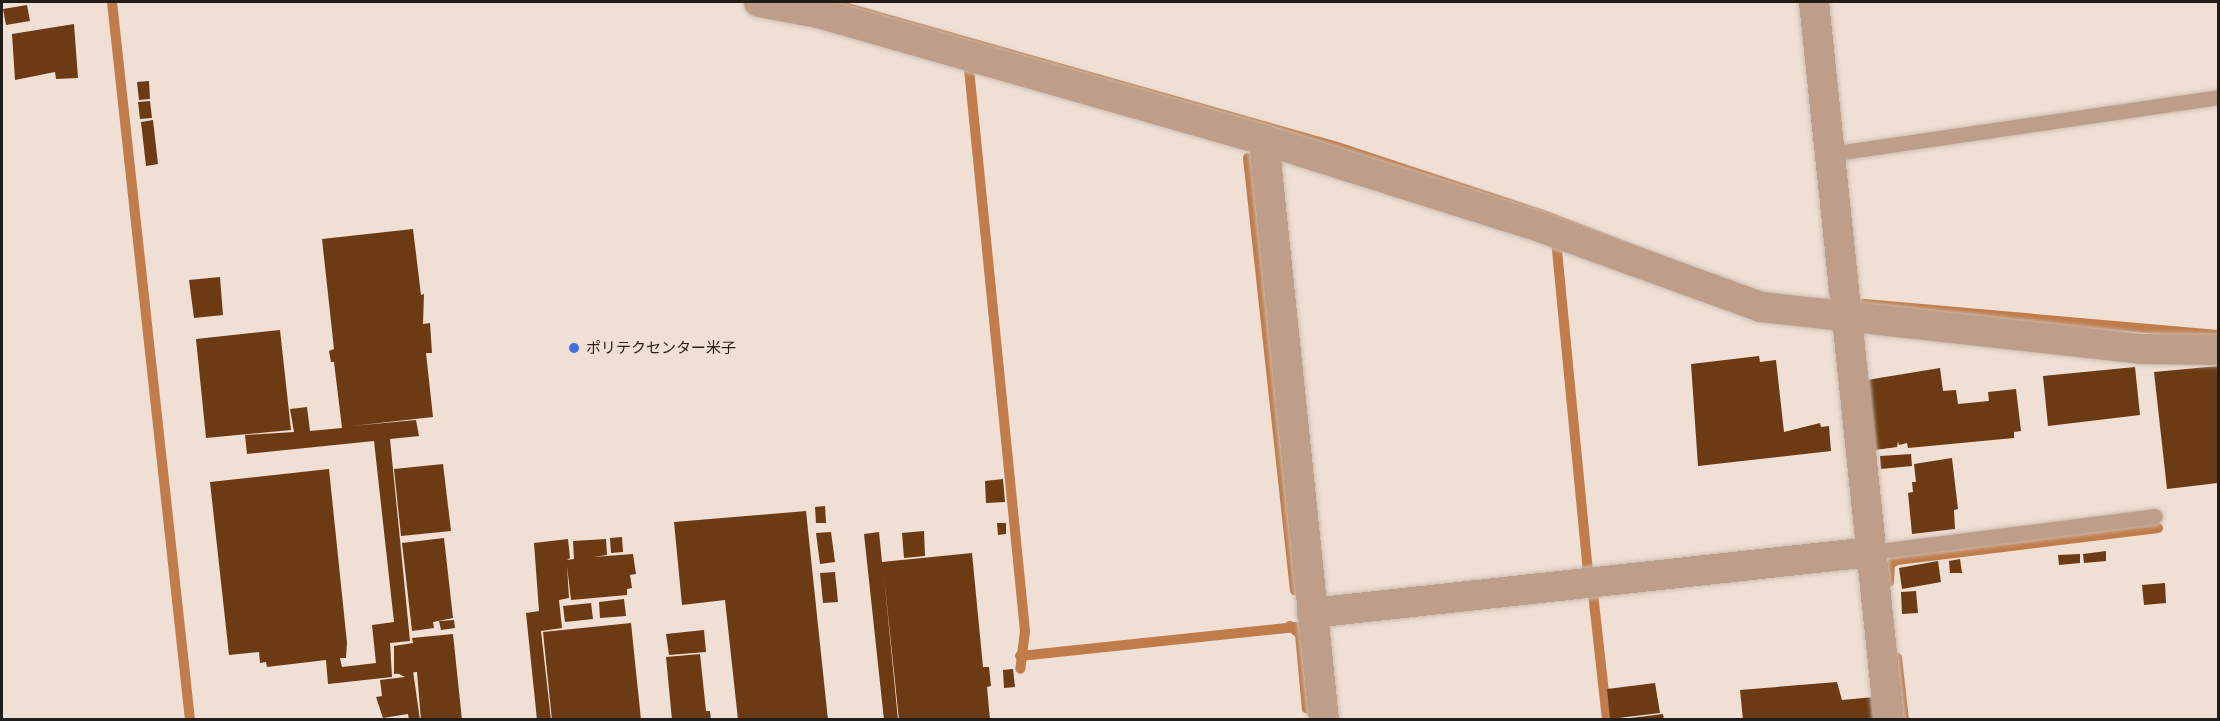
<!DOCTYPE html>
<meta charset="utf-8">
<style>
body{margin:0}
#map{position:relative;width:2220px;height:721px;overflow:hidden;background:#f0dfd4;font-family:Helvetica,"Noto Sans JP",sans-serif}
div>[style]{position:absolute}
.water>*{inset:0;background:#c07c4a}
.stream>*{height:10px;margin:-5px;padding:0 5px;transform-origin:5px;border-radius:5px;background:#c07c4a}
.building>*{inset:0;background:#6c3b13}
.roads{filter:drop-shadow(0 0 2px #cbbcb2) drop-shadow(0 0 2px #cbbcb2)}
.lane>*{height:15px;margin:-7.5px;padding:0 7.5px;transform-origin:7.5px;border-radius:7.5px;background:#be9e89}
.street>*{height:30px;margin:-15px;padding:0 15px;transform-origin:15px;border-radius:15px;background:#be9e89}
.dots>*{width:16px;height:16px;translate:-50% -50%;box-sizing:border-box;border:3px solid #f0dfd4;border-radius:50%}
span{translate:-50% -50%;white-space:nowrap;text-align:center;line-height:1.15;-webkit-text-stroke:6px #f0dfd4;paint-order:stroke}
.poi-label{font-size:15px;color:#231d19}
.left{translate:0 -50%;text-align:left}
.frame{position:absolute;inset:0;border:3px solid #231d19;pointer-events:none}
</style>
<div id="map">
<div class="water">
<i style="clip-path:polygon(803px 2px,848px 3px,1338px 142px,1544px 210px,1757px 291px,1804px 298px,1865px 299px,2218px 330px,2218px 339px,1803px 305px)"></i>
</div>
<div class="stream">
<i style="left:112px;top:2px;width:722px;rotate:83.8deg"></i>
<i style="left:969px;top:69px;width:565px;rotate:84.31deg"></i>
<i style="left:1025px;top:631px;width:38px;rotate:97deg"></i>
<i style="left:1248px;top:158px;width:435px;rotate:83.8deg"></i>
<i style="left:1556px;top:240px;width:334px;rotate:84.5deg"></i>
<i style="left:1889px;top:582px;width:18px;rotate:-87deg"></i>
<i style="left:1890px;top:564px;width:8px;rotate:-30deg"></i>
<i style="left:1897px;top:560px;width:263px;rotate:-7deg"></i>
<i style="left:1593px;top:593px;width:128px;rotate:83.7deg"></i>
<i style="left:1290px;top:626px;width:13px;rotate:39deg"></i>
<i style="left:1300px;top:634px;width:75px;rotate:84.7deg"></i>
<i style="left:1020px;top:656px;width:280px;rotate:-6deg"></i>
<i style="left:1897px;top:658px;width:62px;rotate:83.6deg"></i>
</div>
<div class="building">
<i style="clip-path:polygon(27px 5px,30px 21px,6px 25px,3px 9px)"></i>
<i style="clip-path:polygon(74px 24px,78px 78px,56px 79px,55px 72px,15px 80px,12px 34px)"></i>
<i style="clip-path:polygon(149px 81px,150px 99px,139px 100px,137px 82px)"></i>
<i style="clip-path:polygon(150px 101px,152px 118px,140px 119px,138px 102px)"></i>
<i style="clip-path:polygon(153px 120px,158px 164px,146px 166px,141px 122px)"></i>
<i style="clip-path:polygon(413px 229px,421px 295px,424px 294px,423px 324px,430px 323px,432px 353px,426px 353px,433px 417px,352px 426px,416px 420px,419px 436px,390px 439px,410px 641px,390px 643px,392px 677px,328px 684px,326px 660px,267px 667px,266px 662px,260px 663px,259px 652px,229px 655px,210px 482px,329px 469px,347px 643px,346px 658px,340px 658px,342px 667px,376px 663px,372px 625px,394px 622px,374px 441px,247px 454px,245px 435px,294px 432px,290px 409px,307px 407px,310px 431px,342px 428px,334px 362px,331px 362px,329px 351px,334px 349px,322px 239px)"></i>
<i style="clip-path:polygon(220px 277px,223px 315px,194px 318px,189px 280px)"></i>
<i style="clip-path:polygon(280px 330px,291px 430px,206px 438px,196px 339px)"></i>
<i style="clip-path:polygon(1759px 356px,1760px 362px,1776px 360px,1784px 432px,1820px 423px,1821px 427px,1829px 426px,1831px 451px,1698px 466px,1691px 364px)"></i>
<i style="clip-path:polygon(2218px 366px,2218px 483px,2167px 489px,2154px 372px)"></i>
<i style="clip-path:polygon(2135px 367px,2140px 415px,2048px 426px,2043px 376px)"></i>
<i style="clip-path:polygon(1940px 368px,1943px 391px,1956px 390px,1958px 404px,1989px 401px,1988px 392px,2016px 389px,2021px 431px,2014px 432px,2014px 438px,1908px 448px,1907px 443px,1899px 445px,1898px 441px,1897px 447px,1875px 450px,1867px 380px)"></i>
<i style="clip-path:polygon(1911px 454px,1912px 466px,1881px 469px,1880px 456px)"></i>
<i style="clip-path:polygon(1952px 458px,1958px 509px,1954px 510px,1955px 529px,1912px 534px,1908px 493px,1913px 492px,1912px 482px,1916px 482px,1914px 464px)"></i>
<i style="clip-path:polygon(443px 464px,451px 531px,401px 536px,394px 469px)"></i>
<i style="clip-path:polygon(1003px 479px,1005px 502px,986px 503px,985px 481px)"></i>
<i style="clip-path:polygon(825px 506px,826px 523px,816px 523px,815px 507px)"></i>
<i style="clip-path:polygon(806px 511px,828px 720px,738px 720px,725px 600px,682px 605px,674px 522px)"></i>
<i style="clip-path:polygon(997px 523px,1006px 523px,1006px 534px,998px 535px)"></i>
<i style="clip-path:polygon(924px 531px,925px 556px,904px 558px,902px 533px)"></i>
<i style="clip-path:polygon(831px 532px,835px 562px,820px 564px,816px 533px)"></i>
<i style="clip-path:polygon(879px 532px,882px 562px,972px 553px,983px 667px,989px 667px,991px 686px,987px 687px,990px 720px,899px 720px,884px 576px,898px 720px,884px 720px,864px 534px)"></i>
<i style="clip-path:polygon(622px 537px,623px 552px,611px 553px,610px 538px)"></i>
<i style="clip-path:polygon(444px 538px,453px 618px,433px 622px,434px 628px,412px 631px,402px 543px)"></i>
<i style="clip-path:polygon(568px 539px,570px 558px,567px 560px,574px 559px,573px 541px,606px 539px,607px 555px,593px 557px,633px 554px,636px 574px,630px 575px,632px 588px,627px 589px,627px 595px,571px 600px,567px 566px,569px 598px,559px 600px,562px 628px,541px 631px,551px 720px,537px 720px,526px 613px,539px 611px,534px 543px)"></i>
<i style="clip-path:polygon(2106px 551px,2106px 561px,2084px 563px,2083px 554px)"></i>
<i style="clip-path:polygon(2080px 554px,2080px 563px,2059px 565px,2058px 555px)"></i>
<i style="clip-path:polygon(1960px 559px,1962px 573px,1950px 573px,1949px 561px)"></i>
<i style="clip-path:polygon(1938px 561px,1941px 582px,1902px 589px,1899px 568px)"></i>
<i style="clip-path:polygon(835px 572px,838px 602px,823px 603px,820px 573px)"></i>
<i style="clip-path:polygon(2165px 583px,2166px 603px,2144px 605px,2142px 585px)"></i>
<i style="clip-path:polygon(1916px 591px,1918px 613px,1902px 614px,1901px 592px)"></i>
<i style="clip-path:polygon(624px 599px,626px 616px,600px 618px,599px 602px)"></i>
<i style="clip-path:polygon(591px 603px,593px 619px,565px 622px,563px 606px)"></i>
<i style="clip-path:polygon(454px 620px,455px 628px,441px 630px,439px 621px)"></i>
<i style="clip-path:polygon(631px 623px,641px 720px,552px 720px,543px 632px)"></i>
<i style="clip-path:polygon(704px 630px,706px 652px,669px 655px,666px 634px)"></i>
<i style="clip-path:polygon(453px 634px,462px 720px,421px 720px,417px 672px,394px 674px,394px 646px,413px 643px,412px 638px)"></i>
<i style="clip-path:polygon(700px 654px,706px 711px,710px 711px,711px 720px,672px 720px,666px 657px)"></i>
<i style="clip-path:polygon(1013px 669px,1015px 687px,1004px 688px,1003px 670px)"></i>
<i style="clip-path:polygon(413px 671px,420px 720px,409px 720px,408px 714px,383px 718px,376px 697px,382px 696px,380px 680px,405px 677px,397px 673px)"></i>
<i style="clip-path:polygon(1837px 682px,1842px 700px,1874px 697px,1876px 720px,1743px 720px,1740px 690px)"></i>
<i style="clip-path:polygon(1655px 683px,1660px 713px,1610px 719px,1607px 689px)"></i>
<i style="clip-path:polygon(1663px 714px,1664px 720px,1631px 720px,1631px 718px)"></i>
</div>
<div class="roads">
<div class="lane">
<i style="left:1829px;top:154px;width:393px;rotate:-8.3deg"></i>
<i style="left:1871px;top:552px;width:286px;rotate:-7.2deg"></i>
</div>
<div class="street">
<i style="left:759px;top:2px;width:60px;rotate:10.6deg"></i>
<i style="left:818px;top:13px;width:464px;rotate:15.9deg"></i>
<i style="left:1264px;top:140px;width:289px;rotate:17.5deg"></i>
<i style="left:1540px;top:227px;width:235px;rotate:19.9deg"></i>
<i style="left:1761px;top:307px;width:382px;rotate:6.3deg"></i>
<i style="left:2141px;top:349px;width:77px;rotate:0.7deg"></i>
<i style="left:1814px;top:2px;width:722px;rotate:84.04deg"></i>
<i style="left:1264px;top:140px;width:583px;rotate:84.09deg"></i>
<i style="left:1312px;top:613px;width:562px;rotate:-6.23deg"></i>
</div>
</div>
<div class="dots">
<i style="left:574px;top:348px;background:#436edf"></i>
</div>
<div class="poi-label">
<span class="left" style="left:586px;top:348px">ポリテクセンター米子</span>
</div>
<div class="frame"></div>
</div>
